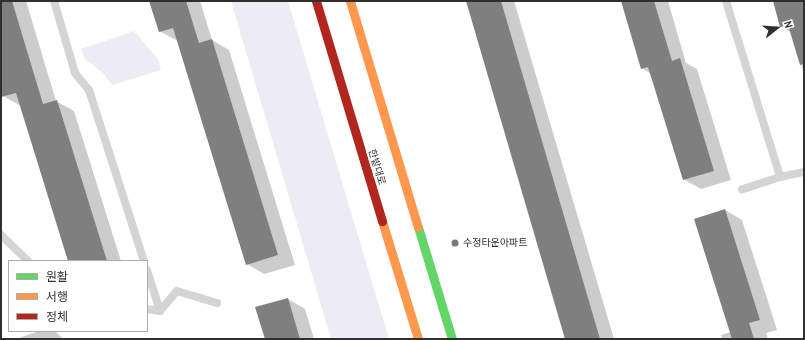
<!DOCTYPE html>
<meta charset="utf-8">
<style>
body{margin:0}
#map{position:relative;width:805px;height:340px;overflow:hidden;background:#fff;font-family:"Archivo Narrow","Noto Sans KR",sans-serif}
div>[style]{position:absolute}
.green>*{inset:0;background:#edecf5}
.shadow>*{inset:0;background:#0003}
.building>*{inset:0;background:#7f7f7f}
.lane>*{height:8px;margin:-4px;padding:0 4px;transform-origin:4px;border-radius:4px;background:#d4d4d4}
.fast>*{height:9px;margin:-4.5px;padding:0 4.5px;transform-origin:4.5px;border-radius:4.5px;background:#63d668}
.slow>*{height:9px;margin:-4.5px;padding:0 4.5px;transform-origin:4.5px;border-radius:4.5px;background:#ff974d}
.jam>*{height:9px;margin:-4.5px;padding:0 4.5px;transform-origin:4.5px;border-radius:4.5px;background:#b3261e}
.dots>*{width:11px;height:11px;translate:-50% -50%;box-sizing:border-box;border:2px solid #fff;border-radius:50%}
span{translate:-50% -50%;white-space:nowrap;text-align:center;line-height:1.15;-webkit-text-stroke:4px #fff;paint-order:stroke}
.street-label{font-size:10px;color:#2f2f2f}
.poi-label{font-size:10px;color:#2f2f2f}
.left{translate:0 -50%;text-align:left}
.frame{position:absolute;inset:0;border:2px solid #2f2f2f;pointer-events:none}
.legend{position:absolute;left:8px;top:260px;width:140px;height:72px;box-sizing:border-box;background:#fff;border:1px solid #acacac;margin:0;padding:5px 7px;list-style:none;font-size:12px;color:#2f2f2f}
.legend li{display:flex;align-items:center;gap:8px;height:20px}
.legend b{width:20px;border:1px solid #acacac}
.north{position:absolute;left:757px;top:8px;width:40px;height:40px;-webkit-text-stroke:3px #fff;paint-order:stroke;rotate:73deg;font-size:11px;font-weight:700;line-height:16px;text-align:center;color:#2f2f2f}
.north::after{content:'';display:block;margin:auto;width:14px;height:18px;background:#2f2f2f;clip-path:polygon(50% 0,100% 100%,50% 72%,0 100%)}
</style>
<div id="map">
<div class="green">
<i style="clip-path:polygon(231px 1px,288px 1px,389px 339px,331px 339px)"></i>
<i style="clip-path:polygon(134px 31px,158px 59px,161px 70px,112px 85px,103px 73px,85px 59px,81px 49px)"></i>
</div>
<div class="shadow">
<i style="clip-path:polygon(1px 1px,26px 1px,56px 101px,74px 111px,121px 261px,69px 261px,21px 106px,3px 96px,1px 88px)"></i>
<i style="clip-path:polygon(150px 1px,200px 1px,212px 40px,229px 50px,295px 265px,264px 274px,247px 264px,178px 41px,159px 31px)"></i>
<i style="clip-path:polygon(467px 1px,514px 1px,614px 339px,566px 339px)"></i>
<i style="clip-path:polygon(622px 1px,668px 1px,686px 63px,697px 69px,731px 180px,701px 189px,683px 179px,651px 74px,642px 68px)"></i>
<i style="clip-path:polygon(774px 1px,804px 1px,804px 74px,792px 33px,781px 26px)"></i>
<i style="clip-path:polygon(725px 210px,742px 220px,777px 330px,766px 333px,768px 339px,722px 339px,721px 335px,731px 332px)"></i>
<i style="clip-path:polygon(288px 299px,305px 309px,314px 339px,266px 339px)"></i>
<i style="clip-path:polygon(39px 331px,55px 331px,63px 339px,16px 339px)"></i>
</div>
<div class="building">
<i style="clip-path:polygon(1px 1px,12px 1px,43px 104px,57px 100px,107px 261px,68px 261px,16px 93px,1px 97px)"></i>
<i style="clip-path:polygon(149px 1px,186px 1px,199px 43px,212px 39px,278px 255px,246px 265px,173px 28px,159px 32px)"></i>
<i style="clip-path:polygon(466px 1px,501px 1px,600px 339px,565px 339px)"></i>
<i style="clip-path:polygon(621px 1px,654px 1px,672px 61px,680px 58px,714px 171px,683px 180px,648px 67px,641px 69px)"></i>
<i style="clip-path:polygon(773px 1px,804px 1px,804px 64px,800px 65px,788px 25px,780px 27px)"></i>
<i style="clip-path:polygon(725px 209px,760px 320px,749px 323px,754px 339px,732px 339px,694px 219px)"></i>
<i style="clip-path:polygon(288px 298px,300px 339px,265px 339px,255px 307px)"></i>
</div>
<div class="lane">
<i style="left:54px;top:1px;width:75px;rotate:73.7deg"></i>
<i style="left:75px;top:73px;width:22px;rotate:51deg"></i>
<i style="left:89px;top:90px;width:180px;rotate:72.2deg"></i>
<i style="left:726px;top:1px;width:184px;rotate:72.9deg"></i>
<i style="left:780px;top:177px;width:40px;rotate:162deg"></i>
<i style="left:780px;top:177px;width:25px;rotate:-12deg"></i>
<i style="left:1px;top:235px;width:37px;rotate:44deg"></i>
<i style="left:147px;top:270px;width:43px;rotate:72.4deg"></i>
<i style="left:147px;top:309px;width:13px;rotate:9deg"></i>
<i style="left:160px;top:311px;width:26px;rotate:-50deg"></i>
<i style="left:177px;top:291px;width:42px;rotate:16.7deg"></i>
</div>
<div class="fast">
<i style="left:418px;top:227px;width:117px;rotate:73.1deg"></i>
</div>
<div class="slow">
<i style="left:350px;top:1px;width:236px;rotate:73.3deg"></i>
<i style="left:382px;top:221px;width:123px;rotate:73deg"></i>
</div>
<div class="jam">
<i style="left:316px;top:1px;width:230px;rotate:73.3deg"></i>
</div>
<div class="dots">
<i style="left:455px;top:243px;background:#787878"></i>
</div>
<div class="street-label">
<span style="left:377px;top:167px;rotate:73deg">한밭대로</span>
</div>
<div class="poi-label">
<span class="left" style="left:463px;top:243px">수정타운아파트</span>
</div>
<div class="frame"></div>
<ul class="legend">
<li><b style="height:5px;background:#63d668"></b>원활</li>
<li><b style="height:5px;background:#ff974d"></b>서행</li>
<li><b style="height:5px;background:#b3261e"></b>정체</li>
</ul>
<div class="north">N</div>
</div>
